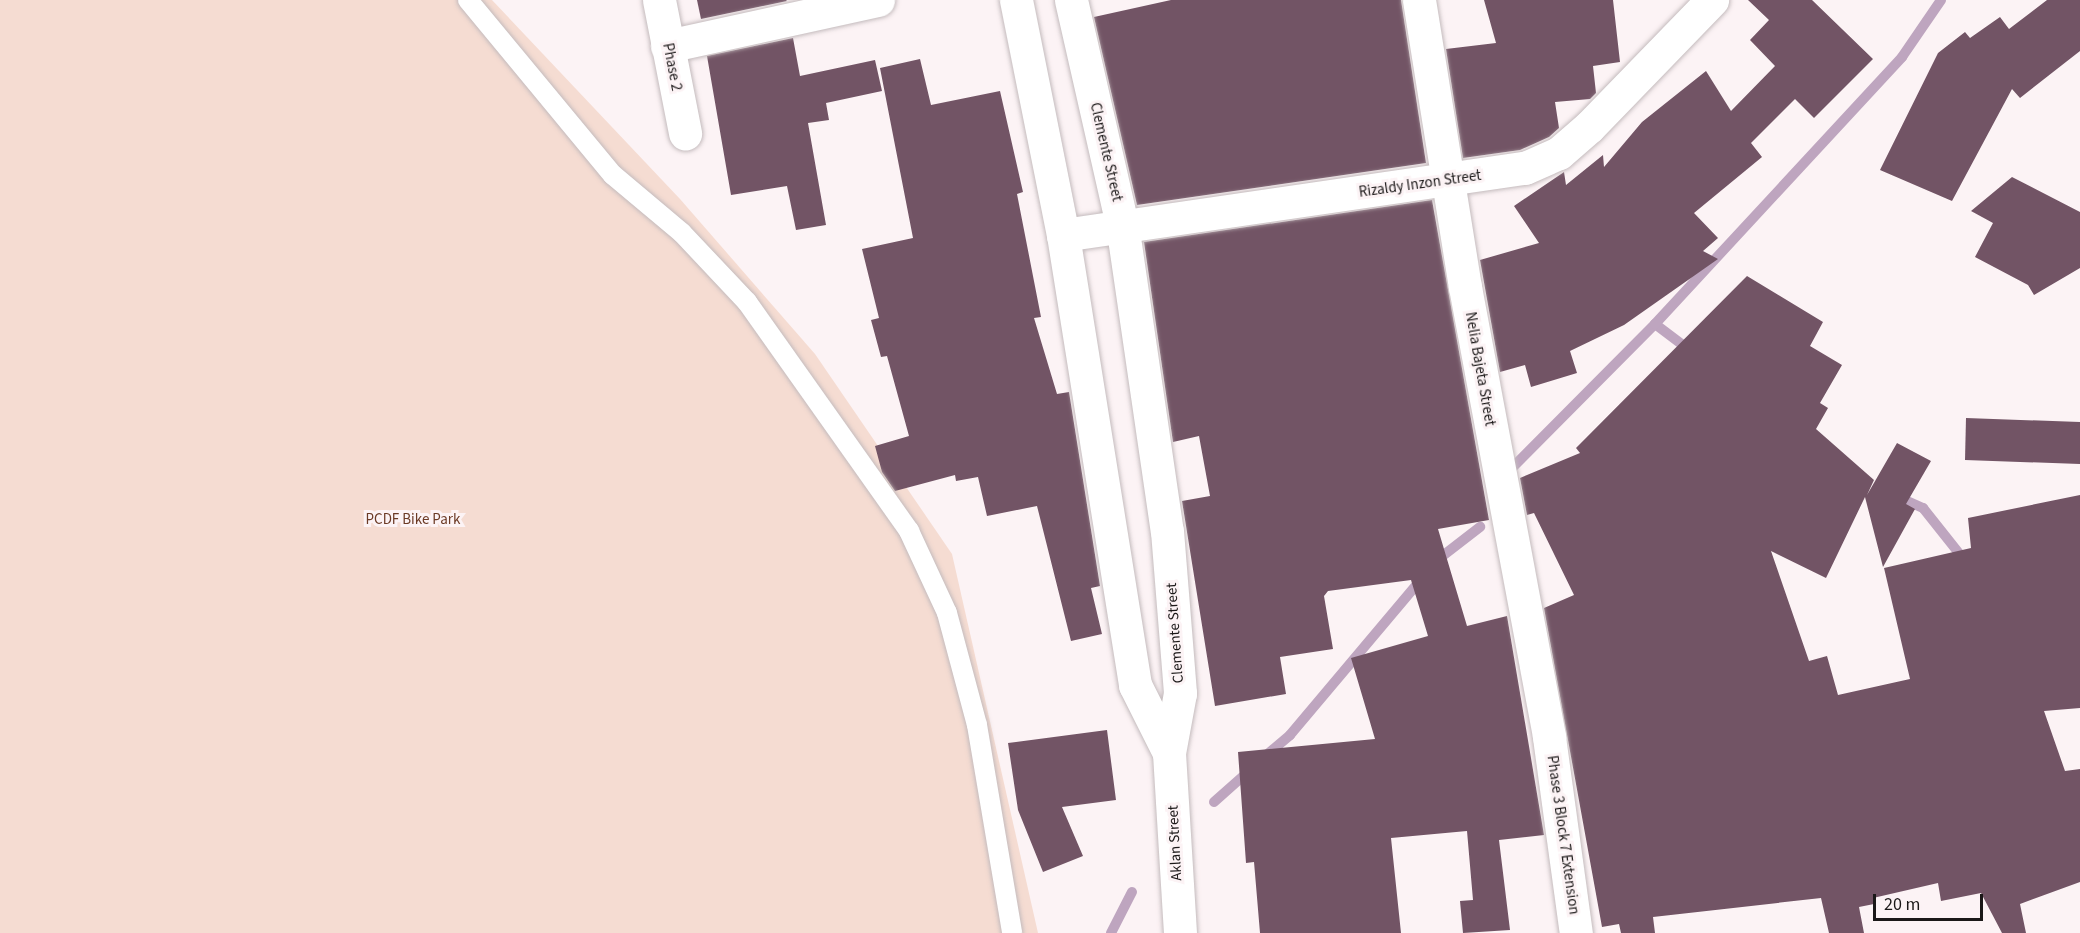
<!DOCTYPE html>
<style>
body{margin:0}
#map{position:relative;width:2080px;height:933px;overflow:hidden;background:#fcf3f5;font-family:"Source Sans 3",sans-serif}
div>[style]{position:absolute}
.green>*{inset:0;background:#f5dcd2}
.stream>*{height:10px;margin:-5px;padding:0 5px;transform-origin:5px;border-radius:5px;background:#bea5bf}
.building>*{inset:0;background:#725465}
.roads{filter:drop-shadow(0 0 2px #c4bbbd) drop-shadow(0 0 2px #c4bbbd)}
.lane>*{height:20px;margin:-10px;padding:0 10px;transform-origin:10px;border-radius:10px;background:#fff}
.street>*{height:33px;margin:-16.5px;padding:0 16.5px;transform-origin:16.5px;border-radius:16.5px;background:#fff}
span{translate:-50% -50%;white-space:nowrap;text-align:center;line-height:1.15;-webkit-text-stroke:6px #fcf3f5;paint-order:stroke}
.street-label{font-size:15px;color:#1b1818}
.park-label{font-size:15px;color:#6b3a25}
.scale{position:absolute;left:1873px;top:894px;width:110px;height:27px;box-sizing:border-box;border:3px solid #1b1818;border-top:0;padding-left:8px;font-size:18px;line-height:21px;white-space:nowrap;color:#1b1818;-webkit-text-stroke:4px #fcf3f5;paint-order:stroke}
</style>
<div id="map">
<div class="green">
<i style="clip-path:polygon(0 0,492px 0,680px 199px,815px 354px,952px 554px,1038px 933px,0 933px)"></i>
</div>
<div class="stream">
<i style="left:1655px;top:324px;width:46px;rotate:37.1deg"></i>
<i style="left:1511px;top:469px;width:204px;rotate:-45.2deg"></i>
<i style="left:1655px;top:324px;width:364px;rotate:-47.2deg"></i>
<i style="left:1902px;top:57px;width:69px;rotate:-55.6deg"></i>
<i style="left:1896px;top:496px;width:30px;rotate:24deg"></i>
<i style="left:1923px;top:508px;width:69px;rotate:51.5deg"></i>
<i style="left:1436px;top:561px;width:56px;rotate:-37.7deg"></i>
<i style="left:1264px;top:757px;width:34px;rotate:-40deg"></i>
<i style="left:1290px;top:735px;width:205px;rotate:-49.9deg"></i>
<i style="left:1214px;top:802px;width:48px;rotate:-41.6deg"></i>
<i style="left:1111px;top:933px;width:46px;rotate:-62.9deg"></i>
</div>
<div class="building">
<i style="clip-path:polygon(697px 0,786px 0,787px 1px,701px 19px)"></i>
<i style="clip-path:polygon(1171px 0,1401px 0,1426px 163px,1137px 205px,1094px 17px)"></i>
<i style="clip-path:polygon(1484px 0,1613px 0,1620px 62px,1593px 66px,1596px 93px,1590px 99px,1555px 102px,1559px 128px,1549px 137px,1520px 150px,1463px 158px,1446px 49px,1496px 43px)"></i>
<i style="clip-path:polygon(1748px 0,1812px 0,1873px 59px,1814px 118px,1795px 99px,1751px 143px,1762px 157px,1694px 213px,1718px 238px,1703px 251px,1718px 259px,1624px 325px,1570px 351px,1577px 373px,1531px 387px,1525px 365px,1500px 372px,1480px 260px,1539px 243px,1514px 206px,1564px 172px,1566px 185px,1603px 155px,1604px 167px,1642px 122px,1706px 71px,1731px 111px,1775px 66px,1750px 40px,1769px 20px)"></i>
<i style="clip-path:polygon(2047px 0,2080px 0,2080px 51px,2020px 98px,2012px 89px,1952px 201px,1880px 170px,1938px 53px,1965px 32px,1970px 38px,2000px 17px,2009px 29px)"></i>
<i style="clip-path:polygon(793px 38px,800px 76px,875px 60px,882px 91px,826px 103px,829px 120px,808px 123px,826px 225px,796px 230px,787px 186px,731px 195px,707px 56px)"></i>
<i style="clip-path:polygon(920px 59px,931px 105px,1000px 91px,1023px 192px,1017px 194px,1041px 317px,1034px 318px,1057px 394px,1069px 392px,1100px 586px,1091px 588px,1102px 634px,1071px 641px,1037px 506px,987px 516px,978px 477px,956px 481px,955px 475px,895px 491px,882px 472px,875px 446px,909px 436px,887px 356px,881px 357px,871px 320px,879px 318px,862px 249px,913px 238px,880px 68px)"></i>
<i style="clip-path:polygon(2012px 177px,2080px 212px,2080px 268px,2034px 295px,2028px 285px,1975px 257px,1993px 223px,1971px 211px)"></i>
<i style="clip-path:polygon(1432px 200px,1489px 520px,1438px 529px,1467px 626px,1507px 616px,1544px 835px,1499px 840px,1510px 930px,1463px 933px,1460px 901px,1473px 900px,1467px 831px,1391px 838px,1401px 933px,1260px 933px,1254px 862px,1246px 863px,1238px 752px,1375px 739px,1351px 658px,1428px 636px,1411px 580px,1328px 591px,1324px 596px,1333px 649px,1280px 657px,1286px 694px,1215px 706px,1182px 501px,1210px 496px,1199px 436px,1173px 442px,1144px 242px)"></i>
<i style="clip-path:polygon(1747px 276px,1823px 322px,1810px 346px,1842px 365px,1820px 403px,1828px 408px,1816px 429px,1874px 480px,1867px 495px,1897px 443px,1931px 461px,1906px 504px,1915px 509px,1883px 567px,1865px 497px,1826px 578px,1771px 551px,1809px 661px,1827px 656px,1838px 695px,1910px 679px,1884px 568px,1971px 548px,1968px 518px,2080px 495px,2080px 708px,2044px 711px,2065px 771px,2080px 769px,2080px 882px,2020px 904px,2026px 933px,2002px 933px,1981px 893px,1941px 901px,1938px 883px,1873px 898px,1874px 904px,1859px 907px,1864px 933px,1829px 933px,1821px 898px,1653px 917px,1655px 933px,1621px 933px,1619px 924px,1602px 927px,1544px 608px,1574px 595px,1534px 513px,1527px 515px,1520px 478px,1580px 453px,1576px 448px)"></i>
<i style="clip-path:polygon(1966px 418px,2080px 422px,2080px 464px,1965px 460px)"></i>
<i style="clip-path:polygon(1107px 730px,1116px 800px,1062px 807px,1083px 856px,1043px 872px,1018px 810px,1008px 743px)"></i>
</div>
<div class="roads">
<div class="lane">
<i style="left:468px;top:0;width:227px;rotate:50.4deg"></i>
<i style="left:613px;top:175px;width:90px;rotate:40deg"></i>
<i style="left:682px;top:233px;width:95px;rotate:46.7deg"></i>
<i style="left:747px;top:302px;width:281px;rotate:54.7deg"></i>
<i style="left:909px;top:531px;width:90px;rotate:65.1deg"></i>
<i style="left:947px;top:613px;width:116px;rotate:75deg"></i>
<i style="left:977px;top:725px;width:211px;rotate:80.4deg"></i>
</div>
<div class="street">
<i style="left:659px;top:0;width:136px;rotate:78.9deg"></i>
<i style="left:1016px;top:0;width:240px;rotate:78.7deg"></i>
<i style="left:1063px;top:235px;width:456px;rotate:80.9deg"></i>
<i style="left:1135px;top:685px;width:76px;rotate:63.4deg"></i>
<i style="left:1071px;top:0;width:230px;rotate:77.2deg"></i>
<i style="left:1122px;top:224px;width:310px;rotate:81.7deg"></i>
<i style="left:1167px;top:531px;width:163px;rotate:85.4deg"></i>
<i style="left:1180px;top:693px;width:61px;rotate:100.4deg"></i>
<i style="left:1169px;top:753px;width:180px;rotate:86.5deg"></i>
<i style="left:1419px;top:0;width:291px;rotate:80.9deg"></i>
<i style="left:1465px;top:287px;width:458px;rotate:79.4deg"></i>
<i style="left:1549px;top:737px;width:198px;rotate:82.2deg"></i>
<i style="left:667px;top:46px;width:216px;rotate:-12.3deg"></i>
<i style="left:1063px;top:235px;width:467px;rotate:-8.3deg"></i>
<i style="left:1525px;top:168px;width:37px;rotate:-24deg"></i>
<i style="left:1559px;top:153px;width:40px;rotate:-41deg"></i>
<i style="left:1589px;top:127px;width:177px;rotate:-45.9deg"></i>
</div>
</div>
<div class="street-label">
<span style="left:672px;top:67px;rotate:79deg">Phase 2</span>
<span style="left:1106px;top:152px;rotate:77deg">Clemente Street</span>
<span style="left:1420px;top:184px;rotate:-8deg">Rizaldy Inzon Street</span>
<span style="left:1480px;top:369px;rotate:80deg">Nelia Bajeta Street</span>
<span style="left:1175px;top:633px;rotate:-94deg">Clemente Street</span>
<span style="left:1563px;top:835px;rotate:82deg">Phase 3 Block 7 Extension</span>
<span style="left:1175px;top:843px;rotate:-93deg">Aklan Street</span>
</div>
<div class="park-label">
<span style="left:413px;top:520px">PCDF Bike Park</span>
</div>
<div class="scale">20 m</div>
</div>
